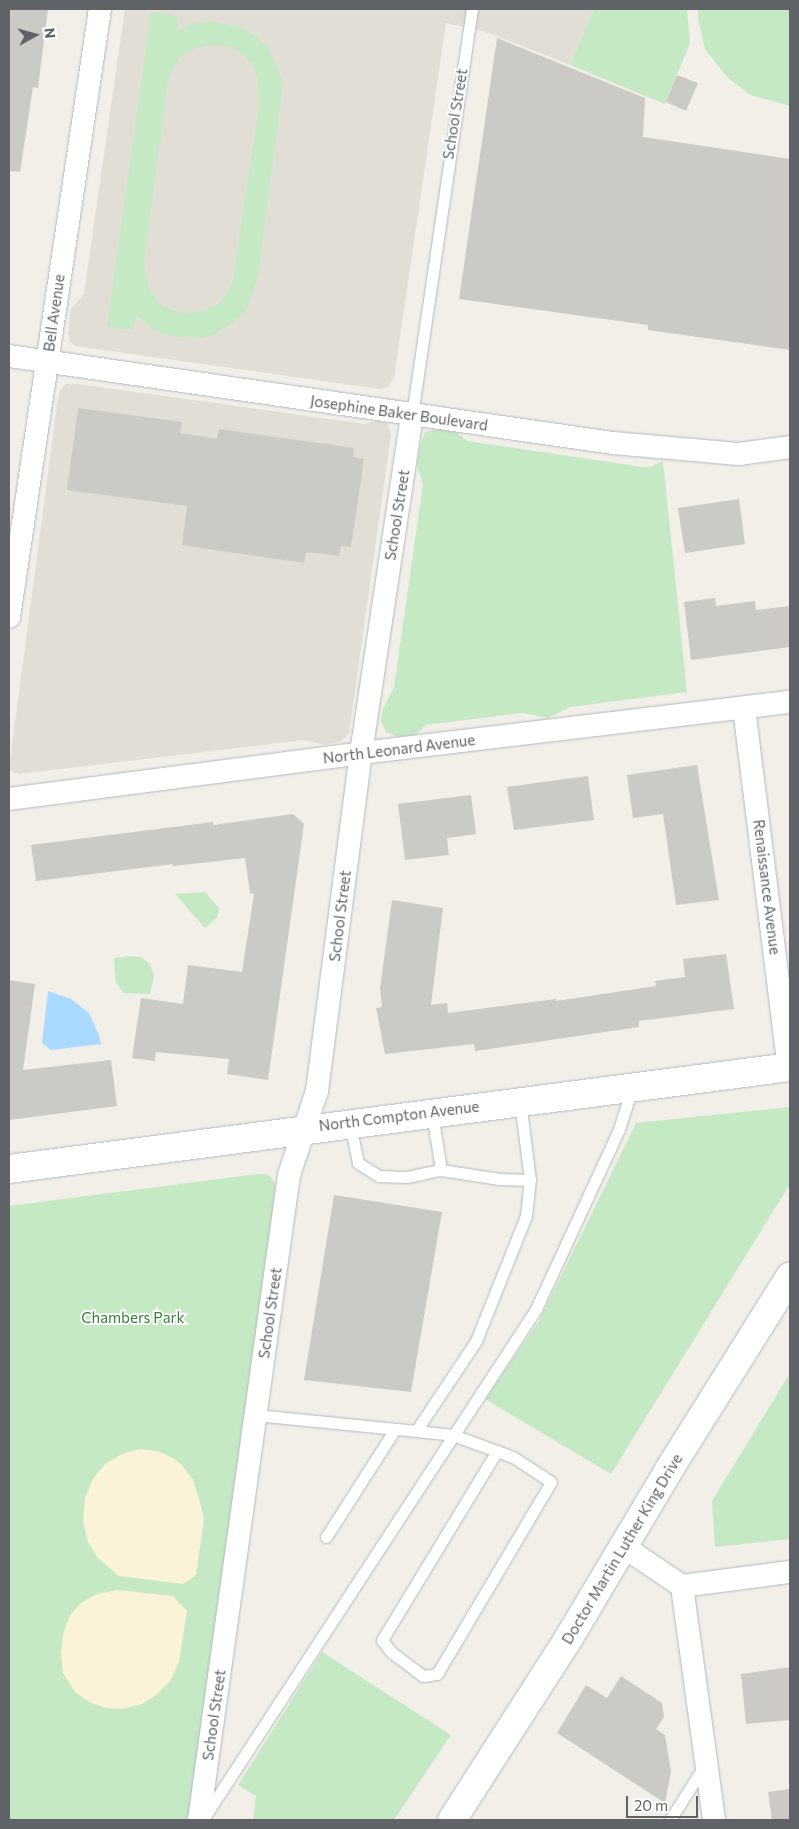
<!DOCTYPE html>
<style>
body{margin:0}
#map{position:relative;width:799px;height:1829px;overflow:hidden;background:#f1efe8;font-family:Commissioner,sans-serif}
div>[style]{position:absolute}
.education>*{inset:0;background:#e1ded6}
.green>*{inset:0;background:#c5e8c5}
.sand>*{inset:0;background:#fbf3d9}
.water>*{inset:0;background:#aadaff}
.building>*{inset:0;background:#cccac5}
.roads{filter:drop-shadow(0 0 1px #b5b8bc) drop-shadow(0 0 1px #b5b8bc)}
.service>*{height:11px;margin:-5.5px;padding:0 5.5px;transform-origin:5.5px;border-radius:5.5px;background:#fff}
.minor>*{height:22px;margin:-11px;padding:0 11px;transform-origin:11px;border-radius:11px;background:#fff}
.secondary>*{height:28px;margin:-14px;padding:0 14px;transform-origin:14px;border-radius:14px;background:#fff}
span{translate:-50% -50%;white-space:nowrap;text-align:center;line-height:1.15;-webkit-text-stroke:4px #fff;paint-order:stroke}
.street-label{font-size:15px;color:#5f6368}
.park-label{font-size:15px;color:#348238}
.frame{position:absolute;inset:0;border:10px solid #5f6368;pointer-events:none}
.north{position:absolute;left:10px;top:10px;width:50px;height:50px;-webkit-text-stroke:4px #fff;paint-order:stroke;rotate:83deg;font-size:14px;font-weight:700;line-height:20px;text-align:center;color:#5f6368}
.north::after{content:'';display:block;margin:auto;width:18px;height:22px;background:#5f6368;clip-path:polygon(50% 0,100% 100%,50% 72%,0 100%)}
.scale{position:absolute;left:626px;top:1796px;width:72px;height:22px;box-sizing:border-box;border:2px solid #5f6368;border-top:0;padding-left:6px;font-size:15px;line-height:18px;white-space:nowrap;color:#5f6368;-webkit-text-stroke:4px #fff;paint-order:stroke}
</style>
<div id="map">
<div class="education">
<i style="clip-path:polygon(125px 9px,594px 9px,570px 65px,486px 32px,446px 23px,394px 378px,388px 387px,379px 389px,76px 346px,70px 342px,68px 334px,71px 309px,84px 294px)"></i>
<i style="clip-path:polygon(66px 384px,78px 384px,365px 424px,376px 421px,388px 423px,391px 435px,349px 733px,346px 737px,339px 742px,324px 745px,304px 740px,19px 774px,14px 773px,9px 768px,58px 397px,61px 389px)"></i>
</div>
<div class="green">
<i style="clip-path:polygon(594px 9px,687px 9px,690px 43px,665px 104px,570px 65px)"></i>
<i style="clip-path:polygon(698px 9px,790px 9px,790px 106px,750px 95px,727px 77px,705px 49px,698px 19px)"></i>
<i style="clip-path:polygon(evenodd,151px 11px,178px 16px,176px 32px,189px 25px,209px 21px,241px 27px,266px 45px,279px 70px,283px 84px,258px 276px,252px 296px,246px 310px,235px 321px,213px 335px,199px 338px,170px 336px,155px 330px,136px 315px,133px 330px,107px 327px,151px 11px,211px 45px,228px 46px,242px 53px,252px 64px,258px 78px,259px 106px,233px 279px,229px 291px,219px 303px,206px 310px,190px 313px,177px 312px,164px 307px,154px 297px,148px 286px,144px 263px,168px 81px,173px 68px,181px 56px,195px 48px,211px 45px)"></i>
<i style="clip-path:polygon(438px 429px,456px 432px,467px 441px,643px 467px,650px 467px,663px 461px,687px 692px,570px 707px,548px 718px,523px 713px,426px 725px,415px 735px,399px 737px,386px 732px,381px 721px,382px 711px,394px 687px,423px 484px,417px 466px,420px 447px,425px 432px)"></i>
<i style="clip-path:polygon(205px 892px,219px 908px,217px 918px,205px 928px,175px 894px)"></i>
<i style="clip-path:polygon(130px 956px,141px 957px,150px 964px,154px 976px,150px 994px,124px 993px,116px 983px,114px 958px)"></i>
<i style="clip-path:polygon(790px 1107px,790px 1184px,611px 1474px,485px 1399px,539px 1321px,636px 1123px)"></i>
<i style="clip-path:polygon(257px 1174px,266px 1174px,272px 1178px,275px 1184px,275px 1194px,188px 1820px,9px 1820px,9px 1206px)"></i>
<i style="clip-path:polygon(790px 1373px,790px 1539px,715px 1547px,712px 1501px)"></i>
<i style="clip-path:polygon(322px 1652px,451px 1735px,394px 1820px,253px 1820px,256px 1796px,238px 1785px)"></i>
</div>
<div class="sand">
<i style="clip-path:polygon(140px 1449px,157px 1451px,171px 1457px,182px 1465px,193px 1480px,199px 1499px,204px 1519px,196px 1575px,183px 1584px,119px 1576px,97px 1557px,88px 1542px,83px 1521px,85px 1498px,93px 1479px,105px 1464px,124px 1453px)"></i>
<i style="clip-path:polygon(118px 1590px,173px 1596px,187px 1611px,179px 1662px,170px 1681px,155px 1696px,142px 1704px,121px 1709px,106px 1708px,91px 1703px,75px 1692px,63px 1673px,61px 1652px,64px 1630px,71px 1614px,81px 1603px,97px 1594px)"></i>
</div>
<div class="water">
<i style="clip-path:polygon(48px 991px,71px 999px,89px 1013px,99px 1035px,101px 1044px,51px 1050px,42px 1043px)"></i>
</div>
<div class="building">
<i style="clip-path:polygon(9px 9px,48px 9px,38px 88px,33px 87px,20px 172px,9px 171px)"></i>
<i style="clip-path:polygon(497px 38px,645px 98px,643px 137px,790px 159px,790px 350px,648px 330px,648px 325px,459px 299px)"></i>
<i style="clip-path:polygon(677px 75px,698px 83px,686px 111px,666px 102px)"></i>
<i style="clip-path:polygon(78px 408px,182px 422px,180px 433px,217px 439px,219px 429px,354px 448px,353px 457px,364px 459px,351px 547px,341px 546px,339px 556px,306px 552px,304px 563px,182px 545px,187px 506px,67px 490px)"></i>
<i style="clip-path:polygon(739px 499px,745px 544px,685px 553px,678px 508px)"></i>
<i style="clip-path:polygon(715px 598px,716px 606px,755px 601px,756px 610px,790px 606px,790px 647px,691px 660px,684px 602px)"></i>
<i style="clip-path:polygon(697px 765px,719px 900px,676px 905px,663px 814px,633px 818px,627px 775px)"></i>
<i style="clip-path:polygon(588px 776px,594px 820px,514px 830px,507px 787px)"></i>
<i style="clip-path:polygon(471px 795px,476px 834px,447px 838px,449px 855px,405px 860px,398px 804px)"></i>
<i style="clip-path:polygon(293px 814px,304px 824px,268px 1080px,227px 1074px,229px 1059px,156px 1052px,155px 1061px,132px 1058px,141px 998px,183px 1004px,188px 965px,242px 972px,254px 894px,250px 893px,245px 858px,173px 866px,173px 864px,36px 881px,31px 845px,213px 822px,213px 825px)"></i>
<i style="clip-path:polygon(392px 900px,443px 908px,431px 1005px,447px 1003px,448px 1013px,556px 999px,556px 1001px,656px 986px,655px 981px,685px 977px,683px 959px,726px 954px,734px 1009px,639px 1021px,639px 1027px,475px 1051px,474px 1044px,385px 1054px,376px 1008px,382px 1007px,380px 988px)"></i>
<i style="clip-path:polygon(9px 980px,35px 984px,23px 1070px,111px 1060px,117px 1106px,9px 1120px)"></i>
<i style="clip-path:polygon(334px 1195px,442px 1212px,411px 1392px,304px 1380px)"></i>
<i style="clip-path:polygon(790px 1667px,790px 1720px,746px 1724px,741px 1674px)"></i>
<i style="clip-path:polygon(621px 1676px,662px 1703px,664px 1717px,656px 1729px,665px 1735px,671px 1771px,665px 1803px,557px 1733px,586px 1685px,607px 1698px)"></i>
<i style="clip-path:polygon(790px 1789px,790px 1820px,772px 1820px,768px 1792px)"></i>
</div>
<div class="roads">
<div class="service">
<i style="left:412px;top:415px;width:410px;rotate:-81.6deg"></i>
<i style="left:432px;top:1113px;width:58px;rotate:81deg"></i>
<i style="left:441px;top:1170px;width:59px;rotate:8.8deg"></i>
<i style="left:499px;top:1179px;width:31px;rotate:2deg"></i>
<i style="left:530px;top:1180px;width:80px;rotate:-97.2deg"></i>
<i style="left:350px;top:1123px;width:41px;rotate:78.7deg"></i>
<i style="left:358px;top:1163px;width:25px;rotate:32deg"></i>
<i style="left:379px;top:1176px;width:28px;rotate:2deg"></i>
<i style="left:407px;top:1177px;width:35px;rotate:-12deg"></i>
<i style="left:256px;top:1415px;width:161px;rotate:5.7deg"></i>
<i style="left:416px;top:1431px;width:108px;rotate:-56.3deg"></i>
<i style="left:476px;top:1341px;width:135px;rotate:-68.2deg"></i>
<i style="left:526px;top:1216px;width:36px;rotate:-84deg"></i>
<i style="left:416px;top:1431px;width:37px;rotate:6deg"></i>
<i style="left:453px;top:1435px;width:47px;rotate:20deg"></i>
<i style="left:497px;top:1451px;width:17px;rotate:21deg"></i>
<i style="left:513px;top:1457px;width:45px;rotate:33.3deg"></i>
<i style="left:551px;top:1482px;width:223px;rotate:120.7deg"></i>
<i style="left:437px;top:1674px;width:14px;rotate:172deg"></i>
<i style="left:423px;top:1676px;width:39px;rotate:-143deg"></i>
<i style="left:392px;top:1653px;width:16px;rotate:-128deg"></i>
<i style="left:382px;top:1640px;width:221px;rotate:-58.7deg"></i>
<i style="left:326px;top:1537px;width:128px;rotate:-57.4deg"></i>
<i style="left:205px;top:1816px;width:605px;rotate:-56.86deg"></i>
<i style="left:536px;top:1309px;width:198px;rotate:-65.2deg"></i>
<i style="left:619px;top:1129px;width:42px;rotate:-72deg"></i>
<i style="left:670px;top:1820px;width:64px;rotate:-57.8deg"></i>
</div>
<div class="minor">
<i style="left:9px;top:356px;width:610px;rotate:8.2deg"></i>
<i style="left:613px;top:443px;width:126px;rotate:5deg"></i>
<i style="left:739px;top:454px;width:51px;rotate:-7.8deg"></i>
<i style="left:9px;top:617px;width:615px;rotate:-81.49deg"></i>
<i style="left:744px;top:708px;width:362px;rotate:82.9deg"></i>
<i style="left:9px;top:799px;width:355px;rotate:-7.4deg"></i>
<i style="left:361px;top:753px;width:432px;rotate:-6.8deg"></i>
<i style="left:624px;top:1547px;width:70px;rotate:33.9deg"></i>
<i style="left:682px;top:1586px;width:109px;rotate:-7.4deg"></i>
<i style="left:682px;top:1586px;width:236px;rotate:82.2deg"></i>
<i style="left:199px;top:1820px;width:651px;rotate:-82.06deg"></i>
<i style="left:289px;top:1175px;width:89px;rotate:-71.6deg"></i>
<i style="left:317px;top:1091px;width:341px;rotate:-82.6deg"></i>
<i style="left:361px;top:753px;width:342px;rotate:-81.4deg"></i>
</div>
<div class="secondary">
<i style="left:9px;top:1169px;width:788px;rotate:-7.44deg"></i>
<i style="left:452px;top:1820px;width:213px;rotate:-57.3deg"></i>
<i style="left:567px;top:1641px;width:201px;rotate:-59.2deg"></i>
<i style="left:670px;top:1468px;width:226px;rotate:-57.9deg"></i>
</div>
</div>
<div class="street-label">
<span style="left:455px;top:114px;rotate:-81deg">School Street</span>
<span style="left:54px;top:313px;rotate:-82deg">Bell Avenue</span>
<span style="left:399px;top:413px;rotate:8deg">Josephine Baker Boulevard</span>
<span style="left:397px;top:515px;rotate:-81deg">School Street</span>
<span style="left:399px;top:749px;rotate:-7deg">North Leonard Avenue</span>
<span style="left:767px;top:887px;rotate:83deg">Renaissance Avenue</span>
<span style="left:340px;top:916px;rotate:-83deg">School Street</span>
<span style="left:399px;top:1116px;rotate:-7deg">North Compton Avenue</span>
<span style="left:270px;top:1313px;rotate:-82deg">School Street</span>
<span style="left:622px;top:1549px;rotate:-59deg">Doctor Martin Luther King Drive</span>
<span style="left:214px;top:1715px;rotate:-82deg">School Street</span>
</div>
<div class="park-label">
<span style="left:133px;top:1318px">Chambers Park</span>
</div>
<div class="frame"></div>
<div class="north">N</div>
<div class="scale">20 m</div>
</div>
